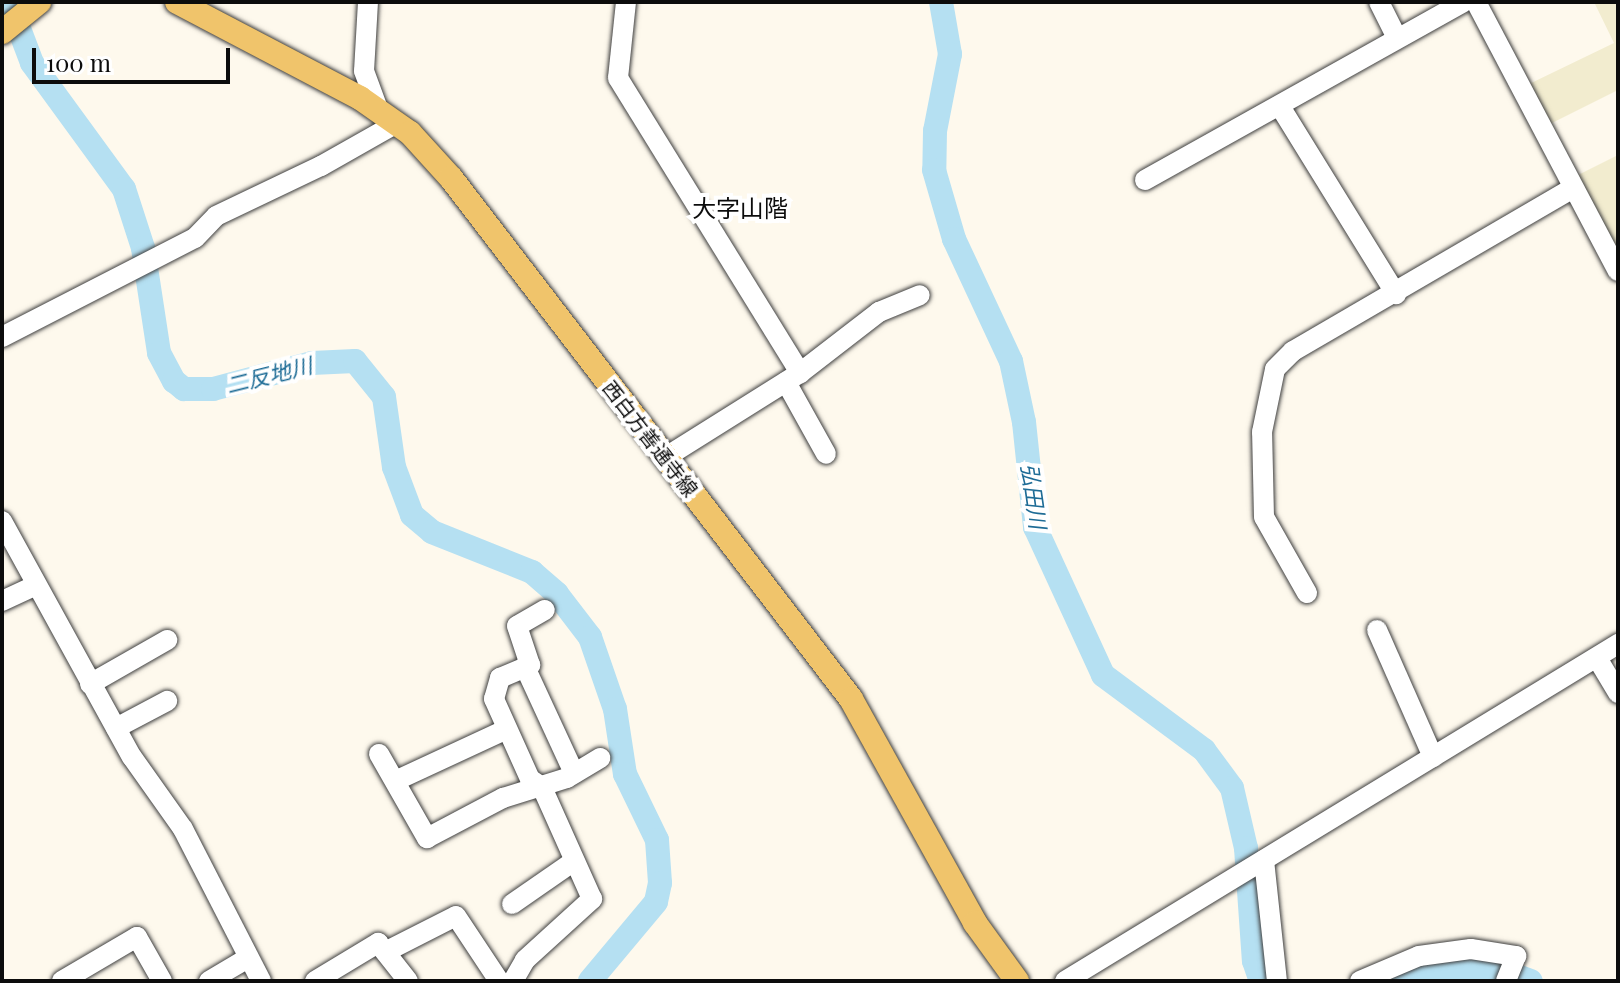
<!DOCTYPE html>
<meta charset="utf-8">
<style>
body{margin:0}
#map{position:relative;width:1620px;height:983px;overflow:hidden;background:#fef9ed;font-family:"Playfair Display","Noto Sans JP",serif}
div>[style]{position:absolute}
.farmland>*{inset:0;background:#f2eccf}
.river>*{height:24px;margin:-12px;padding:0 12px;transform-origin:12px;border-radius:12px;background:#b5e0f2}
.roads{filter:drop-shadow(0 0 2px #3f3f3f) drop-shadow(0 0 2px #3f3f3f)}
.minor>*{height:20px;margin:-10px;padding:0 10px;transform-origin:10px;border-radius:10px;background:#fff}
.major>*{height:24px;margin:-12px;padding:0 12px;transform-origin:12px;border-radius:12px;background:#f0c46b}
span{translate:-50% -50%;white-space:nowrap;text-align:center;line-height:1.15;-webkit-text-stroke:8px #fff;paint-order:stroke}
.street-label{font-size:20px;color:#0c0c0c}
.water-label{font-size:22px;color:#1e6c96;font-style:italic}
.quarter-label{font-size:24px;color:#0c0c0c}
.frame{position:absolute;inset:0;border:4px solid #0c0c0c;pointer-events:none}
.scale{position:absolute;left:32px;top:48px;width:198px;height:36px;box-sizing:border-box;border:4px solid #0c0c0c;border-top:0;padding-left:10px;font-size:24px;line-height:28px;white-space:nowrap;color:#0c0c0c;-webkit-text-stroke:6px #fff;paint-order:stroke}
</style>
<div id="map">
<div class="farmland">
<i style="clip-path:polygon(1618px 2px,1618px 90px,1544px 127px,1525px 86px,1614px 43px,1595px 4px)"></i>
<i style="clip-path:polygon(1618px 155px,1618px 261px,1572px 178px)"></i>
</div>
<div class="river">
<i style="left:9px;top:2px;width:65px;rotate:69.3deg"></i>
<i style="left:32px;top:63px;width:156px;rotate:53.9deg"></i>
<i style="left:124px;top:189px;width:62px;rotate:72.1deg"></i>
<i style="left:143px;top:248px;width:106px;rotate:81.3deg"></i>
<i style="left:159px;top:353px;width:32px;rotate:62deg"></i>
<i style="left:174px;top:381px;width:13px;rotate:39deg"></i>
<i style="left:184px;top:389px;width:29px"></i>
<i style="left:213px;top:389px;width:102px;rotate:-14.7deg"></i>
<i style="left:312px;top:363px;width:43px;rotate:-2.7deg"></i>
<i style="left:355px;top:361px;width:46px;rotate:51.1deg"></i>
<i style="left:384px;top:397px;width:71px;rotate:81.9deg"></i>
<i style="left:394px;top:467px;width:51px;rotate:69.4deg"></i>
<i style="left:412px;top:515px;width:26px;rotate:40deg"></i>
<i style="left:432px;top:532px;width:108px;rotate:21.8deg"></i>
<i style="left:532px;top:572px;width:33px;rotate:41deg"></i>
<i style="left:557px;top:594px;width:54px;rotate:52.5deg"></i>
<i style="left:590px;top:637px;width:76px;rotate:70.9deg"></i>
<i style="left:615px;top:709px;width:66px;rotate:81.3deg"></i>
<i style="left:625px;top:774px;width:73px;rotate:64.1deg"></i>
<i style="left:657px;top:840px;width:43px;rotate:86deg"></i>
<i style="left:660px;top:883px;width:19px;rotate:102deg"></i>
<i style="left:656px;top:902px;width:103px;rotate:129.9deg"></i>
<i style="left:941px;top:2px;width:53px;rotate:80.2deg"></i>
<i style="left:950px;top:54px;width:78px;rotate:101deg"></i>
<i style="left:935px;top:131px;width:39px;rotate:91deg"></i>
<i style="left:934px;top:170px;width:72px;rotate:73.8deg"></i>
<i style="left:954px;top:239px;width:135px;rotate:65deg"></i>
<i style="left:1011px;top:361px;width:62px;rotate:78deg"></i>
<i style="left:1024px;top:422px;width:106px;rotate:84deg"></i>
<i style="left:1035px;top:527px;width:163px;rotate:65.3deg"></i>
<i style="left:1103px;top:675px;width:126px;rotate:36.6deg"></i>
<i style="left:1204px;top:750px;width:47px;rotate:53.6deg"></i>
<i style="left:1232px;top:788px;width:62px;rotate:76.9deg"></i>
<i style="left:1246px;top:848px;width:113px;rotate:86deg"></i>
<i style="left:1254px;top:961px;width:21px;rotate:71deg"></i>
<i style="left:1393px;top:981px;width:72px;rotate:-11.2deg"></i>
<i style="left:1464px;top:967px;width:31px;rotate:2deg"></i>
<i style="left:1495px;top:968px;width:38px;rotate:20deg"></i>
</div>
<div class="roads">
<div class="minor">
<i style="left:368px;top:2px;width:69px;rotate:93.3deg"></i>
<i style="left:364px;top:71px;width:40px;rotate:69.8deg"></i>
<i style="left:626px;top:2px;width:76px;rotate:96deg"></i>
<i style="left:618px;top:78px;width:347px;rotate:58.3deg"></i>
<i style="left:1379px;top:2px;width:40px;rotate:63.4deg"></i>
<i style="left:1476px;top:2px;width:304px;rotate:62.2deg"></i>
<i style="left:1281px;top:108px;width:219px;rotate:58.3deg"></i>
<i style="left:1145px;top:180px;width:364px;rotate:-29.2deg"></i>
<i style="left:2px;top:337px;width:217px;rotate:-27.2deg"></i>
<i style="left:195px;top:238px;width:30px;rotate:-46deg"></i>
<i style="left:216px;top:216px;width:116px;rotate:-25.5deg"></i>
<i style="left:321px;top:166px;width:87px;rotate:-29.5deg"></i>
<i style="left:786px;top:382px;width:82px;rotate:60.9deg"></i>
<i style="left:666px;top:457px;width:158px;rotate:-32.1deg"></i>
<i style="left:800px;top:373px;width:100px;rotate:-37.7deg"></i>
<i style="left:879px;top:312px;width:44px;rotate:-22.5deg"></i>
<i style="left:2px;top:521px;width:269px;rotate:61.2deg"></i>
<i style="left:132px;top:757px;width:88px;rotate:54.7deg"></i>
<i style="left:183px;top:829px;width:171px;rotate:62.8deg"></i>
<i style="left:1307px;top:593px;width:87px;rotate:-119.5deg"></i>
<i style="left:1264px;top:517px;width:85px;rotate:-91.3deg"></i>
<i style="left:1262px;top:432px;width:64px;rotate:-78.3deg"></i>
<i style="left:1275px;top:369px;width:25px;rotate:-45deg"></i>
<i style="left:1293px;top:351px;width:322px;rotate:-30.2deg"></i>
<i style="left:2px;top:601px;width:38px;rotate:-25deg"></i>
<i style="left:1377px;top:630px;width:139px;rotate:66.2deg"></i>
<i style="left:1597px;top:658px;width:41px;rotate:59deg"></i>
<i style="left:525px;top:667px;width:117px;rotate:65.2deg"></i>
<i style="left:90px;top:684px;width:89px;rotate:-29.7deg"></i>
<i style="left:116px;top:728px;width:58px;rotate:-27.9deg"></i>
<i style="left:379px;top:754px;width:97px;rotate:60.3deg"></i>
<i style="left:427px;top:838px;width:86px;rotate:-27.8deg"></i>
<i style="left:503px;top:798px;width:67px;rotate:-17.4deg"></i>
<i style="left:567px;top:778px;width:39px;rotate:-31deg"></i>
<i style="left:395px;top:781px;width:123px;rotate:-24.9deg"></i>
<i style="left:1264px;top:860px;width:122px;rotate:83.9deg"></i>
<i style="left:512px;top:904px;width:75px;rotate:-34.7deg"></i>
<i style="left:387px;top:951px;width:77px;rotate:-26.9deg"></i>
<i style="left:456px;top:916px;width:78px;rotate:56.5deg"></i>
<i style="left:62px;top:981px;width:87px;rotate:-30.4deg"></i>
<i style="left:137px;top:937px;width:51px;rotate:60.4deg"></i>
<i style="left:209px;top:981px;width:45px;rotate:-30.5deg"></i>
<i style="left:315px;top:981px;width:74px;rotate:-31.1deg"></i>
<i style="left:378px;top:943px;width:48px;rotate:51.7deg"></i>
<i style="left:513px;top:981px;width:24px;rotate:-60deg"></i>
<i style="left:525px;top:960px;width:91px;rotate:-42.3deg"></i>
<i style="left:592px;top:899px;width:123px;rotate:-114.1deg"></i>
<i style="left:542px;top:787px;width:14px;rotate:-146deg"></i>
<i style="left:530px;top:779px;width:88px;rotate:-114.2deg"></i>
<i style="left:494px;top:699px;width:22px;rotate:-74deg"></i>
<i style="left:500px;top:678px;width:33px;rotate:-23deg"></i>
<i style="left:530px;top:665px;width:41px;rotate:-108.4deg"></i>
<i style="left:517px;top:626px;width:32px;rotate:-30deg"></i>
<i style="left:1065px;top:981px;width:648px;rotate:-31.36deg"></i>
<i style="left:1360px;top:981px;width:64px;rotate:-23deg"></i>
<i style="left:1419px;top:956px;width:52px;rotate:-7.7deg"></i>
<i style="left:1471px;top:949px;width:46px;rotate:8.8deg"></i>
<i style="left:1516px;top:956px;width:27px;rotate:112deg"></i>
</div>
<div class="major">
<i style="left:177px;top:2px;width:207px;rotate:27.7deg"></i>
<i style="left:360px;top:98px;width:61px;rotate:35deg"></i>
<i style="left:410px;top:133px;width:61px;rotate:47.7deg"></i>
<i style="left:451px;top:178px;width:657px;rotate:52.48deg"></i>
<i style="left:851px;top:699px;width:256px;rotate:61deg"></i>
<i style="left:975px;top:923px;width:72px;rotate:54.1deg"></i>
<i style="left:2px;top:32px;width:48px;rotate:-39deg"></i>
</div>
</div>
<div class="street-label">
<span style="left:651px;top:438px;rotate:52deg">西白方善通寺線</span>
</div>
<div class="water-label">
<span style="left:269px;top:375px;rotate:-14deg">二反地川</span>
<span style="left:1034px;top:496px;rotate:82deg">弘田川</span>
</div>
<div class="quarter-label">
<span style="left:740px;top:208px">大字山階</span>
</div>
<div class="frame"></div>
<div class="scale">100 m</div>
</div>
